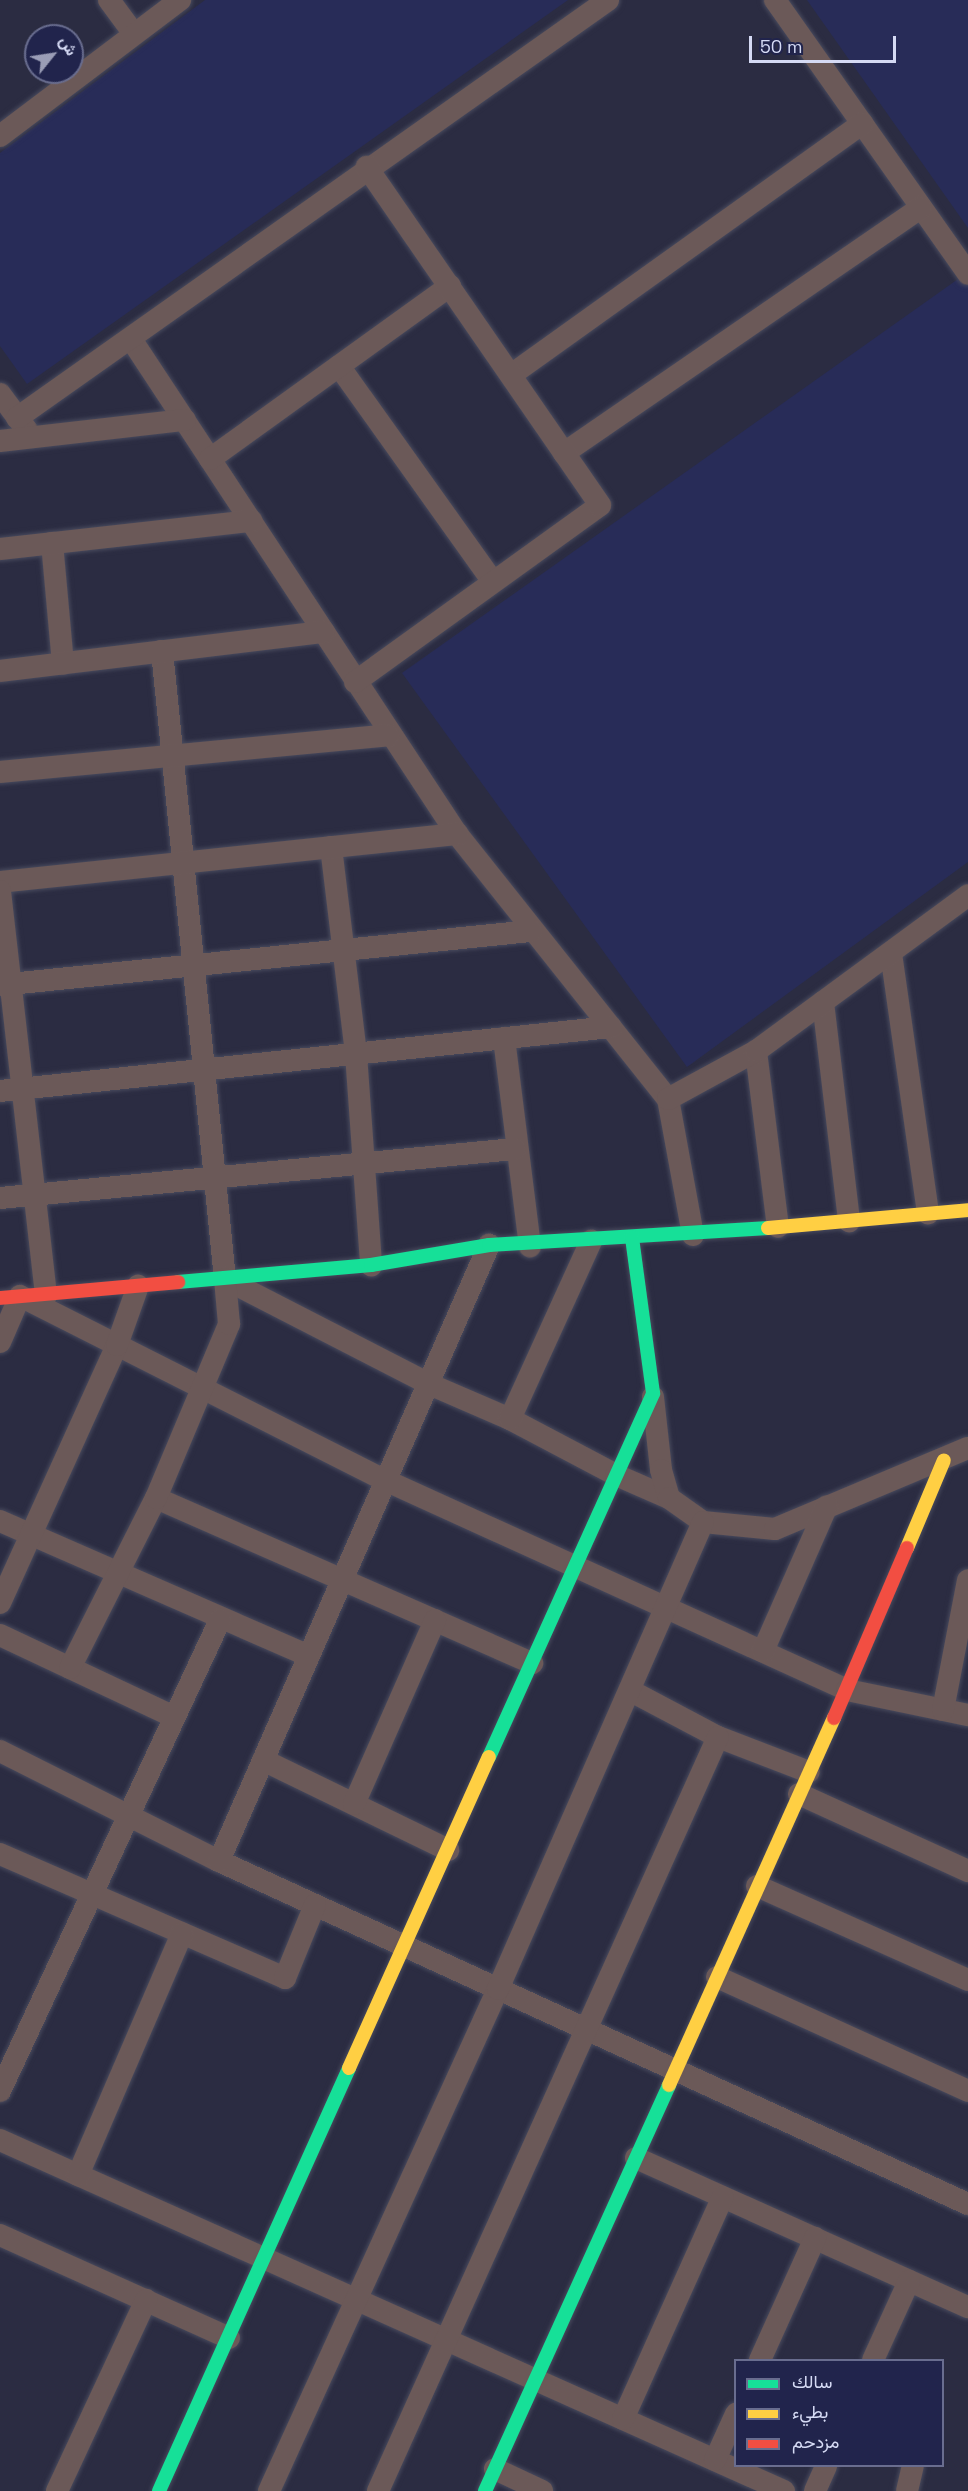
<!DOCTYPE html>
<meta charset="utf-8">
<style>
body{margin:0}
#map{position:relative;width:968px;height:2491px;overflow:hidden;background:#2b2c42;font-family:"Space Grotesk",Vazirmatn,sans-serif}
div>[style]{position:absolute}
.built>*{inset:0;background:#282c58}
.roads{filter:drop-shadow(0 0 2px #484a5d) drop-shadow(0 0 2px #484a5d)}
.street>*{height:22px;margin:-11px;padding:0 11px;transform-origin:11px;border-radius:11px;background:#6b5958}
.fast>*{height:14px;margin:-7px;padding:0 7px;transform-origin:7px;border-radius:7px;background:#16e098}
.slow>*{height:14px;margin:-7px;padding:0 7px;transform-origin:7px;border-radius:7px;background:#ffcf43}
.jam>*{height:14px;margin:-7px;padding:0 7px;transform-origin:7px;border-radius:7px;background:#f24e42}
span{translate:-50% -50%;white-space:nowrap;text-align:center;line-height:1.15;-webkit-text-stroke:5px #21244c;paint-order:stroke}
.legend{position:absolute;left:734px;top:2359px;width:210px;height:108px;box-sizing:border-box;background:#21244c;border:2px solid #696d8f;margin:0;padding:8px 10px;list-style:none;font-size:18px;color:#d5daf4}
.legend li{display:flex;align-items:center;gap:12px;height:30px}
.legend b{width:30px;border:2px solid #696d8f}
.north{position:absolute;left:24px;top:24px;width:60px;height:60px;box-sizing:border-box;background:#21244c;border:2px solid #696d8f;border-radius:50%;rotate:60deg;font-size:16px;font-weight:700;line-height:24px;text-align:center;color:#d5daf4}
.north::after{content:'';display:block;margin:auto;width:21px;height:27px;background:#9a9db6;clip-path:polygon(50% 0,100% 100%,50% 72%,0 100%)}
.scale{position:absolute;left:749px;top:36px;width:147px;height:27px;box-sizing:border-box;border:3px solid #d5daf4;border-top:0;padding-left:8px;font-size:18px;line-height:21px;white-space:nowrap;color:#d5daf4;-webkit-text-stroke:4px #21244c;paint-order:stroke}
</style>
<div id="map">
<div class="built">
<i style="clip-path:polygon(205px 0,568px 0,27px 384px,0 346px,0 153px)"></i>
<i style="clip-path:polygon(807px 0,968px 0,968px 228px)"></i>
<i style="clip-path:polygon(968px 272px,968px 862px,687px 1067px,402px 673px)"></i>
</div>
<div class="roads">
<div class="street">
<i style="left:109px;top:0;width:42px;rotate:53.7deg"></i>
<i style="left:775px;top:0;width:335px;rotate:54.8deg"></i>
<i style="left:0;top:136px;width:226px;rotate:-37.1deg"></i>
<i style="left:131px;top:339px;width:593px;rotate:56.63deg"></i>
<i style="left:457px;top:834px;width:339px;rotate:51.5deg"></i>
<i style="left:339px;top:366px;width:265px;rotate:54.5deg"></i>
<i style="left:511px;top:375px;width:432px;rotate:-35.6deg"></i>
<i style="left:0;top:394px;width:44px;rotate:53.4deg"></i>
<i style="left:17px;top:418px;width:724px;rotate:-35.27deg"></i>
<i style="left:0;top:441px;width:186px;rotate:-6.5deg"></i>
<i style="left:564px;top:453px;width:433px;rotate:-34.5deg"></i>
<i style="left:210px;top:459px;width:296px;rotate:-35.8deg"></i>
<i style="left:52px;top:543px;width:121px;rotate:84.8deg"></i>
<i style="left:0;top:549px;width:253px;rotate:-6.4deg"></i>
<i style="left:162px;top:651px;width:631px;rotate:84.27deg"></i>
<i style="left:225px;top:1279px;width:229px;rotate:27.2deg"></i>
<i style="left:429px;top:1384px;width:88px;rotate:23.4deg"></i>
<i style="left:510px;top:1419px;width:120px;rotate:27.8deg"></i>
<i style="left:616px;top:1475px;width:58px;rotate:23.5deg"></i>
<i style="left:0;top:671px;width:326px;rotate:-6.9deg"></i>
<i style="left:355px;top:682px;width:302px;rotate:-35.8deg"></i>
<i style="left:600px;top:505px;width:411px;rotate:-124.6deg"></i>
<i style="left:0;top:772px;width:390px;rotate:-5.4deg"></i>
<i style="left:331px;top:847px;width:209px;rotate:83.1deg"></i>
<i style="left:356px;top:1054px;width:212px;rotate:85.9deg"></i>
<i style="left:0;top:882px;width:460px;rotate:-6deg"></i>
<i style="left:0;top:891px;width:407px;rotate:83.5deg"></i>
<i style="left:891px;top:953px;width:263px;rotate:81.9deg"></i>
<i style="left:0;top:985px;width:534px;rotate:-5.81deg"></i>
<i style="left:823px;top:1002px;width:221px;rotate:83.2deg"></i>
<i style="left:504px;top:1038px;width:210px;rotate:82.9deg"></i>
<i style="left:756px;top:1051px;width:177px;rotate:82.9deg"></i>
<i style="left:0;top:1091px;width:614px;rotate:-5.98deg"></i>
<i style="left:0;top:1198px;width:517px;rotate:-5.44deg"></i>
<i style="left:693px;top:1235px;width:138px;rotate:-100.4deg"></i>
<i style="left:668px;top:1099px;width:100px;rotate:-28.6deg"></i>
<i style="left:756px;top:1051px;width:263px;rotate:-36.3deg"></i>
<i style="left:0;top:1342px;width:50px;rotate:-66.5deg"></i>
<i style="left:20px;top:1296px;width:411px;rotate:26.8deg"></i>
<i style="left:387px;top:1481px;width:505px;rotate:24.43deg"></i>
<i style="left:847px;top:1690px;width:124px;rotate:11.7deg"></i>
<i style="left:653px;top:1397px;width:73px;rotate:83.7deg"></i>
<i style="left:661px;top:1470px;width:29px;rotate:74deg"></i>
<i style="left:669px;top:1498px;width:42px;rotate:35.2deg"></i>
<i style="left:703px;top:1522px;width:72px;rotate:5.6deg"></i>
<i style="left:775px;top:1529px;width:209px;rotate:-22.8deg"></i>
<i style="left:510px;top:1419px;width:196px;rotate:-65.5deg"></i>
<i style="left:156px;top:1498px;width:411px;rotate:23.7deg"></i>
<i style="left:0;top:1521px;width:337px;rotate:23.6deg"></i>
<i style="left:0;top:1603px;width:283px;rotate:-65.6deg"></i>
<i style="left:117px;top:1345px;width:63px;rotate:-70.4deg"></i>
<i style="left:0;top:1635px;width:192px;rotate:25.2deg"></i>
<i style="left:763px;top:1651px;width:158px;rotate:-66.2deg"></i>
<i style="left:70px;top:1668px;width:191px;rotate:-63.2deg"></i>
<i style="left:156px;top:1498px;width:189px;rotate:-67.2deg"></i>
<i style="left:229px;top:1324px;width:45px;rotate:-95.1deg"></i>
<i style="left:631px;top:1691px;width:98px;rotate:27.9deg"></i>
<i style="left:718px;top:1737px;width:97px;rotate:21deg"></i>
<i style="left:943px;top:1710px;width:132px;rotate:-79.1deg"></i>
<i style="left:0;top:1751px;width:245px;rotate:26.7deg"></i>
<i style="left:219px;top:1861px;width:824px;rotate:24.61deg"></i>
<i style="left:263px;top:1760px;width:206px;rotate:25.9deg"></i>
<i style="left:799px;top:1794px;width:186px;rotate:24.5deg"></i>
<i style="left:354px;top:1804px;width:201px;rotate:-66.2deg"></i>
<i style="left:0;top:1854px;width:311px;rotate:23.5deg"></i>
<i style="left:285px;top:1978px;width:79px;rotate:-67.7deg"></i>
<i style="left:219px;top:1861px;width:673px;rotate:-66.33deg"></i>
<i style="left:757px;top:1886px;width:231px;rotate:24deg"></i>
<i style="left:717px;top:1977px;width:276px;rotate:24.4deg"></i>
<i style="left:0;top:2091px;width:520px;rotate:-64.96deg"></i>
<i style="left:0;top:2140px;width:859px;rotate:24.12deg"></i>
<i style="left:636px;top:2158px;width:364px;rotate:24.2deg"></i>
<i style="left:78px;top:2175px;width:263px;rotate:-66.7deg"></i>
<i style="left:0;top:2235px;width:251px;rotate:24.2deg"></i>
<i style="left:760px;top:2360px;width:134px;rotate:-65.7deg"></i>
<i style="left:873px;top:2360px;width:87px;rotate:-65.5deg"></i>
<i style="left:623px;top:2419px;width:243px;rotate:-65.8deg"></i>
<i style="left:715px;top:2460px;width:51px;rotate:-65.5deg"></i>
<i style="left:495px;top:2469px;width:52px;rotate:25.1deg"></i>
<i style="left:57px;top:2491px;width:211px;rotate:-65deg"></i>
<i style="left:269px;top:2491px;width:552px;rotate:-65.48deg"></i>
<i style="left:498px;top:1989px;width:510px;rotate:-66.3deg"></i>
<i style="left:378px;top:2491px;width:827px;rotate:-65.73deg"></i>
<i style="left:815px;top:2491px;width:27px;rotate:-66deg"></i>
<i style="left:907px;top:2491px;width:26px;rotate:-77deg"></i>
</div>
<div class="fast">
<i style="left:178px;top:1282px;width:194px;rotate:-5deg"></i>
<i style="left:371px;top:1265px;width:120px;rotate:-9.6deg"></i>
<i style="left:489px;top:1245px;width:280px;rotate:-3.5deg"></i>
<i style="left:489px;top:1757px;width:399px;rotate:-65.7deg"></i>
<i style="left:653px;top:1393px;width:157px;rotate:-97.7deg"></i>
<i style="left:159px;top:2491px;width:464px;rotate:-65.8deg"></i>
<i style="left:485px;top:2491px;width:446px;rotate:-65.6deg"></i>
</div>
<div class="slow">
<i style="left:768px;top:1228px;width:201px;rotate:-5.1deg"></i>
<i style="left:907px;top:1548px;width:95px;rotate:-67.2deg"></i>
<i style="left:349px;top:2068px;width:341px;rotate:-65.8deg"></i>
<i style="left:669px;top:2085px;width:402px;rotate:-65.8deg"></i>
</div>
<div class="jam">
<i style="left:0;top:1298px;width:179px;rotate:-5.1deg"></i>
<i style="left:834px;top:1718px;width:185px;rotate:-66.8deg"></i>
</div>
</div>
<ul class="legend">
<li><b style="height:8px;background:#16e098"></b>سالك</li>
<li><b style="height:8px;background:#ffcf43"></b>بطيء</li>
<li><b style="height:8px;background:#f24e42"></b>مزدحم</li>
</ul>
<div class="north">ش</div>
<div class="scale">50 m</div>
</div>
